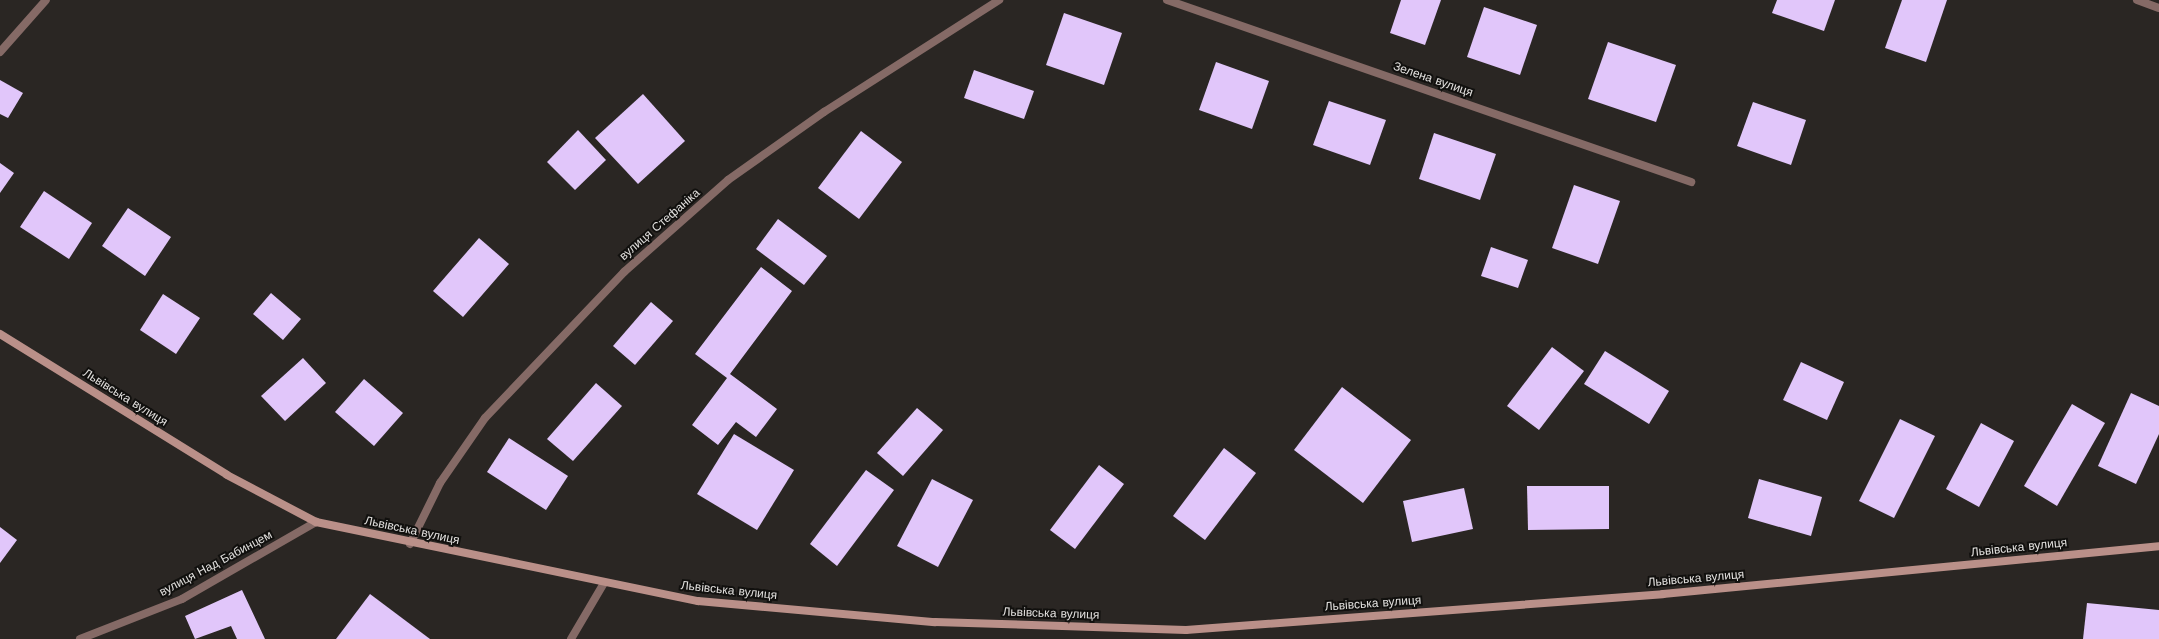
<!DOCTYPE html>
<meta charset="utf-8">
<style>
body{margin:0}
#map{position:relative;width:2159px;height:639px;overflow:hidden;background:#2a2623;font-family:"Work Sans",sans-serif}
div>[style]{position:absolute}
.building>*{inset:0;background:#e1c6fa}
.street>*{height:8px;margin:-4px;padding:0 4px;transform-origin:4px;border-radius:4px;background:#856a66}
.secondary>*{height:8px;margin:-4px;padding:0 4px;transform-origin:4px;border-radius:4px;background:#ba9089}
span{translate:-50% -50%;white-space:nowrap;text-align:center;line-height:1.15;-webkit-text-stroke:4px #11100e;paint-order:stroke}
.street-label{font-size:12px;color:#e2e0de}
</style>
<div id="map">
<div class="building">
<i style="clip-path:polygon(1401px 0,1441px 0,1425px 45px,1390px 33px)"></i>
<i style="clip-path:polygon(1777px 0,1835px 0,1824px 31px,1772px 13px)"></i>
<i style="clip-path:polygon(1902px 0,1947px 0,1926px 62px,1885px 48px)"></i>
<i style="clip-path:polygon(1484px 7px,1537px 25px,1520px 75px,1467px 57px)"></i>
<i style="clip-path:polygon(1064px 13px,1122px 33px,1104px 85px,1046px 65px)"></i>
<i style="clip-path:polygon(1608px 42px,1676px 65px,1656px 122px,1588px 99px)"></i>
<i style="clip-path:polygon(1216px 62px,1269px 81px,1252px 129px,1199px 110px)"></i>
<i style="clip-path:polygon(974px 70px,1034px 91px,1024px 119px,964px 98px)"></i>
<i style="clip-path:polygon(0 80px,23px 93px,8px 118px,0 114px)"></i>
<i style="clip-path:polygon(643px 94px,685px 141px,638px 184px,595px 138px)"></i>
<i style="clip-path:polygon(1329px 101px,1386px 120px,1370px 165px,1313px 145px)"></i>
<i style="clip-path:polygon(1753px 102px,1806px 120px,1791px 165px,1737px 146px)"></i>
<i style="clip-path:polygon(578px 130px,606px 160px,575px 190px,547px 162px)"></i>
<i style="clip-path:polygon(861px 131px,902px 162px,859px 219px,818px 188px)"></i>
<i style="clip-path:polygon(1434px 133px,1496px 154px,1480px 200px,1419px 179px)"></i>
<i style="clip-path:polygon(0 163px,14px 173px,0 193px)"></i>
<i style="clip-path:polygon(1574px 185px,1620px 201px,1598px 264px,1552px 248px)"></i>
<i style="clip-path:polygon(44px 191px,92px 223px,69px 259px,20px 227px)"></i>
<i style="clip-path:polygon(128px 208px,171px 237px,145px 276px,102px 246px)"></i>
<i style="clip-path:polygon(778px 219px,827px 256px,804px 285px,756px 249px)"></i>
<i style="clip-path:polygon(479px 238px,509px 264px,463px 317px,433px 291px)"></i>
<i style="clip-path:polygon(1491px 247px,1528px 260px,1518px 288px,1481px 276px)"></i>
<i style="clip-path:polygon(761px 267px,792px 291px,730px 374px,777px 409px,756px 437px,736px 422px,718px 445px,692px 425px,727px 378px,695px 354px)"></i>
<i style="clip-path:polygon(271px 293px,301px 319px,283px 340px,253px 314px)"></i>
<i style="clip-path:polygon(163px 294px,200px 318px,176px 354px,140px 330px)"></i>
<i style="clip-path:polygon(651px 302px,673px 321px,635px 365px,613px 346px)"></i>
<i style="clip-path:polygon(1552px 347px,1584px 371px,1539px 430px,1507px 406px)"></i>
<i style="clip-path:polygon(1605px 351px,1669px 391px,1649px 424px,1584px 384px)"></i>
<i style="clip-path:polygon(303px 358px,326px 383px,285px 421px,261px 396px)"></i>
<i style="clip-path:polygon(1801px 362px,1844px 382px,1827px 420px,1783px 400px)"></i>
<i style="clip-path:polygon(364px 379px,403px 413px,374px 446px,335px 412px)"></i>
<i style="clip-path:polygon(596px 383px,622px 406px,573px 461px,547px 439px)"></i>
<i style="clip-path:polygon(1342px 387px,1411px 440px,1363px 503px,1294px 450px)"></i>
<i style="clip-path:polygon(2131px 393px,2159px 406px,2159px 434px,2136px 484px,2098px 466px)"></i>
<i style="clip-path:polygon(2072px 404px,2105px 423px,2057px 506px,2024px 486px)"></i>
<i style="clip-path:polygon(917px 408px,943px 430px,903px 476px,877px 453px)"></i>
<i style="clip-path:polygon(1900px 419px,1935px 436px,1894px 518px,1859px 501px)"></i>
<i style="clip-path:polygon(1981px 423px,2014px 441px,1979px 507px,1946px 489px)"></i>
<i style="clip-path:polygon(734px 434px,794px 470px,757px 530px,697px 494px)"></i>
<i style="clip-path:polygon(509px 438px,568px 476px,546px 510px,487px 472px)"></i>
<i style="clip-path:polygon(1224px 448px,1256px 473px,1205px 540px,1173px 516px)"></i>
<i style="clip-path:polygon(1099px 465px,1124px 484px,1075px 549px,1050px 530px)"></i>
<i style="clip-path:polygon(866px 470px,894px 490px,837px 566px,810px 544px)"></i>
<i style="clip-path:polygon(932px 479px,973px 500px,938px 567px,897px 546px)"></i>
<i style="clip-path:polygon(1759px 479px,1822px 497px,1811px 536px,1748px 518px)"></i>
<i style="clip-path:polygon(1527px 486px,1609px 486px,1609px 529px,1528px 530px)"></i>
<i style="clip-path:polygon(1464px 488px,1473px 529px,1412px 542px,1403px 501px)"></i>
<i style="clip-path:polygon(0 527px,17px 540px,0 563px)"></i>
<i style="clip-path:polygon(242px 590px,265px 639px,237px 639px,231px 626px,195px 639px,185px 616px)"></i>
<i style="clip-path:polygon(370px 594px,430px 639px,336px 639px)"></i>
<i style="clip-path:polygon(2087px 603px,2159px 610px,2159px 639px,2083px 639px)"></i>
</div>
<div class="street">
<i style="left:1167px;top:0;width:555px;rotate:19.15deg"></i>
<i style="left:2137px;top:0;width:23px;rotate:20deg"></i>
<i style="left:0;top:52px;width:69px;rotate:-48.5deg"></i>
<i style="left:410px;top:544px;width:68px;rotate:-63.8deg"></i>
<i style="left:440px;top:483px;width:79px;rotate:-55.3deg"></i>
<i style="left:485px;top:418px;width:202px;rotate:-46.4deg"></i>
<i style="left:624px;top:272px;width:139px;rotate:-41.5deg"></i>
<i style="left:728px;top:180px;width:118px;rotate:-35.3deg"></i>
<i style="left:824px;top:112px;width:208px;rotate:-32.6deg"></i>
<i style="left:80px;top:639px;width:110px;rotate:-21.4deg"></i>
<i style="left:182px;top:599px;width:155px;rotate:-29.9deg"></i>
<i style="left:571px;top:639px;width:65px;rotate:-59.5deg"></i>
</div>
<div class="secondary">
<i style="left:0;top:334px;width:267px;rotate:31.8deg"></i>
<i style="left:227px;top:475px;width:101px;rotate:27.8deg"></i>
<i style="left:316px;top:522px;width:390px;rotate:11.7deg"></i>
<i style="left:698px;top:601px;width:238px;rotate:5.1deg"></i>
<i style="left:935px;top:622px;width:251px;rotate:1.8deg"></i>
<i style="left:1186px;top:630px;width:478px;rotate:-4.3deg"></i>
<i style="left:1663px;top:594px;width:498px;rotate:-5.5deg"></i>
</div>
<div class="street-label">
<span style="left:1433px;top:80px;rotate:19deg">Зелена вулиця</span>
<span style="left:660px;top:225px;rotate:-41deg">вулиця Стефаніка</span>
<span style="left:125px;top:398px;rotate:32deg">Львівська вулиця</span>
<span style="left:412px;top:531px;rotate:12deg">Львівська вулиця</span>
<span style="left:2019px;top:548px;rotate:-6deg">Львівська вулиця</span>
<span style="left:216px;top:564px;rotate:-28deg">вулиця Над Бабинцем</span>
<span style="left:1696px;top:579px;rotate:-5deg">Львівська вулиця</span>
<span style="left:729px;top:591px;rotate:6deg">Львівська вулиця</span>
<span style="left:1373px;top:604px;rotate:-4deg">Львівська вулиця</span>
<span style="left:1051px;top:614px;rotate:2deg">Львівська вулиця</span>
</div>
</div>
